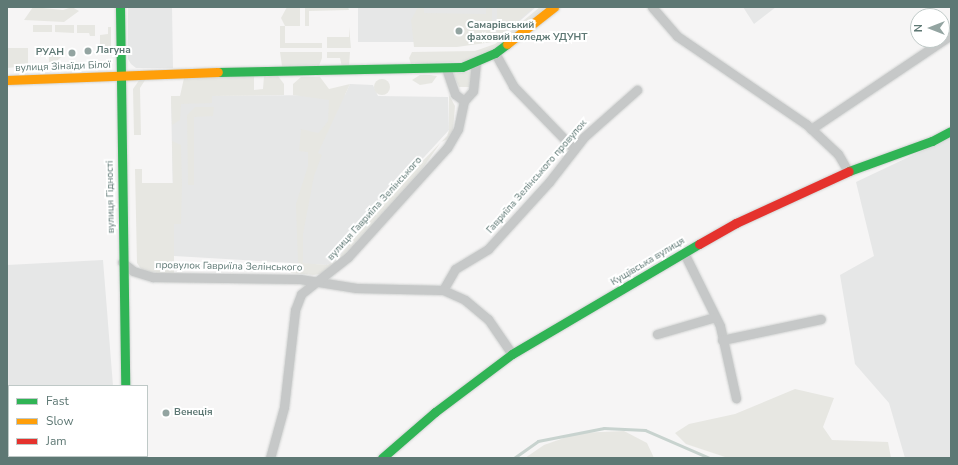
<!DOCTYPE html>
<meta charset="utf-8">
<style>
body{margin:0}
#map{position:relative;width:958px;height:465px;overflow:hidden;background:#f6f5f5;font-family:"Nunito Sans",sans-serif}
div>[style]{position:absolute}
.built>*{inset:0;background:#e6e7e7}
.green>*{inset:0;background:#e7e7e2}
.round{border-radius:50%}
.stream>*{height:2.5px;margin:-1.25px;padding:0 1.25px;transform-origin:1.25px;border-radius:1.25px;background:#c8d3cf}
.roads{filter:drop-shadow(0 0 1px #d0d2d1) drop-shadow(0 0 1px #d0d2d1)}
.street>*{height:9px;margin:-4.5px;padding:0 4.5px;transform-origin:4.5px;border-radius:4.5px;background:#c6c8c8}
.fast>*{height:9px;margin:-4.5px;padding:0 4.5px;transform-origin:4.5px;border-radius:4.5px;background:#30b455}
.slow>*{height:9px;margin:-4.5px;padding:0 4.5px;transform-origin:4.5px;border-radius:4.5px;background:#ff9f0a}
.jam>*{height:9px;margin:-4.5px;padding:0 4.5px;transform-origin:4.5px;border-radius:4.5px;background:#e5322d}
.dots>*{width:11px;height:11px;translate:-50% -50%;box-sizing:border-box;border:2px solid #fff;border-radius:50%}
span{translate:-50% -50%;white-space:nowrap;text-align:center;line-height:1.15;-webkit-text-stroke:4px #fff;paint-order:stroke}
.poi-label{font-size:10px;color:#5e7874;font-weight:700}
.left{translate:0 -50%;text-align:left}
.right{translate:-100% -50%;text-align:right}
.street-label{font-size:10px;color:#5e7874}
.frame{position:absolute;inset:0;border:8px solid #5e7874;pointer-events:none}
.legend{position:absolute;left:8px;top:385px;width:140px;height:72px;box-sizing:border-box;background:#fff;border:1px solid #bfc9c7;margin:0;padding:5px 7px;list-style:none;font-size:12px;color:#5e7874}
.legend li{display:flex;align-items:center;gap:8px;height:20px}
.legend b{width:20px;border:1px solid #bfc9c7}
.north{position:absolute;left:910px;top:8px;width:40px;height:40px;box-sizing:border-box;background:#fff;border:1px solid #bfc9c7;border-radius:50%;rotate:270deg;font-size:11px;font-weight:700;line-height:16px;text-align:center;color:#5e7874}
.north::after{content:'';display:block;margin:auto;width:14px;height:18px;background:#93a4a1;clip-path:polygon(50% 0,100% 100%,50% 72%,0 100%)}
</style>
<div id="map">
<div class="built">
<i style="clip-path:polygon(128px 7px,172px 7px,173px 68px,136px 68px,131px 64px,128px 59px)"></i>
<i style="clip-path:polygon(358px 7px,536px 7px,495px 42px,358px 42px)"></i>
<i style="clip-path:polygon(743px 7px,776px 7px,754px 24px)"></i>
<i style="clip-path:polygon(350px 84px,373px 85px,378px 96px,448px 97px,449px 130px,379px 206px,336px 261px,327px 265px,174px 256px,171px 96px,345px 95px)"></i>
<i style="clip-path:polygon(951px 137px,951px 458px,905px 458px,889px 403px,855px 364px,840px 275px,874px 256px,856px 182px)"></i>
<i style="clip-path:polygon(103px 260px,113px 386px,9px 386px,7px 399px,7px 265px)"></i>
<i style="clip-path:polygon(7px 416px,9px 456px,102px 458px,7px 458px)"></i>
</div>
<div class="green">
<i style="clip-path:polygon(33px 7px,63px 10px,72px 7px,79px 11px,64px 22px,24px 20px)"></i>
<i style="clip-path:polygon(287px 7px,300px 7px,300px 26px,285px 26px,285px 43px,322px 43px,322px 48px,280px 48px,280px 26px,285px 26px,281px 18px)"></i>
<i style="clip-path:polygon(305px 7px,348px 7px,349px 10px,309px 11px,309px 26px,305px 26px)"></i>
<i style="clip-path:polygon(418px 7px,424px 7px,424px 13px,486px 14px,486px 7px,492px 7px,492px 42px,457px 47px,414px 47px,411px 20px)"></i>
<i style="clip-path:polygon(497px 7px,534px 7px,497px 39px)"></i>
<i style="clip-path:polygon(540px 7px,546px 7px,497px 49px,469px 61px,411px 64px,409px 58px,412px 52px,475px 51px,495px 44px)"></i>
<i style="clip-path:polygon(33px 25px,52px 25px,52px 32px,33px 32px)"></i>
<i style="clip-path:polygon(55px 25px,74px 25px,74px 33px,55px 32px)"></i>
<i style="clip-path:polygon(77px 25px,95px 25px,95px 36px,90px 36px,89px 33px,77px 33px)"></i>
<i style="clip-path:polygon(108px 27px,111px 27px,111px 55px,100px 51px,100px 35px,108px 34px)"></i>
<i style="clip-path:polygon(349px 27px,351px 48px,327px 48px,327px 37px,349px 37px)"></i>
<i style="clip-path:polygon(7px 48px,28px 48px,28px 66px,7px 68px)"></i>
<i style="clip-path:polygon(49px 49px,63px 49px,63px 56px,55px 62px,49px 62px)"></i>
<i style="clip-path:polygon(280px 52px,322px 52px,322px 58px,319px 66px,282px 66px)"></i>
<i style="clip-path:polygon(327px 52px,350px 52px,349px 66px,342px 67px,340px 58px,327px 58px)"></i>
<i style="clip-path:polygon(474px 71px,470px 87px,459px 87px,453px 74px)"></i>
<i style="clip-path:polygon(420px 75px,430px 75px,437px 76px,432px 83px,420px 85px,412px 80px)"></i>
<i style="clip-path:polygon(254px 76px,254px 90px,263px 89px,264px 76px,278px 76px,284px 84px,284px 95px,212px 96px,212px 103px,181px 104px,180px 120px,172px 125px,171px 96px,180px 96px,184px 78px)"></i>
<i style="clip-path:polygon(147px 77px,140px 88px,141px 135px,134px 135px,133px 89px,140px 79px)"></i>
<i style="clip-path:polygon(301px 77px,320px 77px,329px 89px,350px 84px,318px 153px,322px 155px,314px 176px,303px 234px,303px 263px,327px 265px,336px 261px,379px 206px,447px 136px,449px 130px,449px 95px,455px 106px,453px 130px,448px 139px,441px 142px,422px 169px,340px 262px,326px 273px,314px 275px,291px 273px,291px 263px,298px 263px,296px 204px,308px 166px,308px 152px,299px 151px,301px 129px,318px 133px,322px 129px,328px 121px,329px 100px,293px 95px,293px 84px)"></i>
<i class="round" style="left:374px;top:79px;width:16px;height:16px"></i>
<i style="clip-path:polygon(195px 107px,214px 107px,213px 116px,194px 117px,194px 185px,188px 185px,187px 115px)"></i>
<i style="clip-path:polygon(172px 141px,181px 145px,182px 184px,181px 224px,174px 224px,174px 275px,143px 272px,137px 263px,135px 169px,142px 169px,142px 183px,173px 183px)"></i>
<i style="clip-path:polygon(795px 389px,834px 398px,823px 427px,832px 440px,888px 442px,891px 458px,728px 458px,686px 444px,675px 433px,689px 424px,735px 414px)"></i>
<i style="clip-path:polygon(624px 431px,647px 443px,654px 458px,525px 458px,544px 445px,578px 433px)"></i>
</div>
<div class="stream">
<i style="left:514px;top:458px;width:29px;rotate:-35deg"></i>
<i style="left:538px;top:441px;width:67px;rotate:-11.1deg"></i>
<i style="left:604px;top:428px;width:41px;rotate:2.8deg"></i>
<i style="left:645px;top:430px;width:71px;rotate:23.3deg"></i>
</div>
<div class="roads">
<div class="street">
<i style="left:652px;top:7px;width:38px;rotate:49deg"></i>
<i style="left:677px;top:36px;width:156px;rotate:34.3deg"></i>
<i style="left:806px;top:124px;width:44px;rotate:43.2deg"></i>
<i style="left:838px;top:154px;width:20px;rotate:60deg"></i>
<i style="left:495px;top:53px;width:38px;rotate:61deg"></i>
<i style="left:513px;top:86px;width:88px;rotate:45.9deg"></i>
<i style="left:446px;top:68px;width:28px;rotate:71deg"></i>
<i style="left:455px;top:94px;width:11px;rotate:38deg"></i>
<i style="left:811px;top:129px;width:169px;rotate:-33.9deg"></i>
<i style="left:684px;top:253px;width:81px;rotate:63.7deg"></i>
<i style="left:720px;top:326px;width:74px;rotate:77.5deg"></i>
<i style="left:122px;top:262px;width:14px;rotate:39deg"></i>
<i style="left:133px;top:271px;width:21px;rotate:17deg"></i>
<i style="left:153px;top:277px;width:147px;rotate:0.8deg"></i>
<i style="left:300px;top:279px;width:57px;rotate:9.1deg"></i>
<i style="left:356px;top:288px;width:87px;rotate:1.3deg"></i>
<i style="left:443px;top:290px;width:24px;rotate:-60deg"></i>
<i style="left:455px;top:269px;width:39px;rotate:-31deg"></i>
<i style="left:488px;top:249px;width:91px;rotate:-47.7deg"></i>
<i style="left:549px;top:182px;width:57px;rotate:-52.1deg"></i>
<i style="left:584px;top:137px;width:71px;rotate:-41.6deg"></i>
<i style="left:443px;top:290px;width:24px;rotate:24deg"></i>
<i style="left:465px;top:300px;width:30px;rotate:40deg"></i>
<i style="left:488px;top:319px;width:42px;rotate:55.6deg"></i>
<i style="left:657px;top:334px;width:60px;rotate:-16.3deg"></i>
<i style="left:722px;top:340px;width:101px;rotate:-12deg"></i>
<i style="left:270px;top:458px;width:53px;rotate:-74.6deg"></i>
<i style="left:284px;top:407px;width:98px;rotate:-83.5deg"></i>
<i style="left:295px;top:310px;width:17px;rotate:-69deg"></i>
<i style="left:301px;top:294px;width:60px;rotate:-38.2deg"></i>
<i style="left:348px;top:257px;width:147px;rotate:-47.8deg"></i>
<i style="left:447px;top:148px;width:22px;rotate:-60deg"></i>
<i style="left:458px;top:129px;width:29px;rotate:-78deg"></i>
<i style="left:464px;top:101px;width:13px;rotate:-48deg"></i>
<i style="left:473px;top:91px;width:28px;rotate:-84deg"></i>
</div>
<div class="fast">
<i style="left:120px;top:7px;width:379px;rotate:89.2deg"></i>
<i style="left:218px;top:72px;width:244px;rotate:-1.2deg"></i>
<i style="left:462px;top:67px;width:36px;rotate:-23deg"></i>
<i style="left:495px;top:53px;width:15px;rotate:-37deg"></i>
<i style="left:849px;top:171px;width:88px;rotate:-19.9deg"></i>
<i style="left:932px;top:141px;width:21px;rotate:-28deg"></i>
<i style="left:128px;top:456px;width:2px;rotate:90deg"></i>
<i style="left:382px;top:458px;width:70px;rotate:-41deg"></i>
<i style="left:435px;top:412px;width:96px;rotate:-37deg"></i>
<i style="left:512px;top:354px;width:217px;rotate:-30.5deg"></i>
</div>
<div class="slow">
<i style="left:507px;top:44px;width:60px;rotate:-38.2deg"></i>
<i style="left:7px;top:80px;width:211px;rotate:-2.2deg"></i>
</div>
<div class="jam">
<i style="left:699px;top:244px;width:43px;rotate:-29.6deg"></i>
<i style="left:736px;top:223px;width:124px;rotate:-24.7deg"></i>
</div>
</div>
<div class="dots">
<i style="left:459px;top:31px;background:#93a4a1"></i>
<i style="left:88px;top:51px;background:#93a4a1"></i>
<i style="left:72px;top:53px;background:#93a4a1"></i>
<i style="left:166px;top:413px;background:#93a4a1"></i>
</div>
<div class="poi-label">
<span class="left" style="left:467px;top:31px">Самарівський<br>фаховий коледж УДУНТ</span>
<span class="left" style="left:96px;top:51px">Лагуна</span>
<span class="right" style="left:64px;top:53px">РУАН</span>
<span class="left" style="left:174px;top:413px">Венеція</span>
</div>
<div class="street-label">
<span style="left:63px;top:67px;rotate:-2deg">вулиця Зінаїди Білої</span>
<span style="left:537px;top:177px;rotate:-49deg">Гавриїла Зелінського провулок</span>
<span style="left:111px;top:197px;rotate:-91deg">вулиця Гідності</span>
<span style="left:375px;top:209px;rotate:-48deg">вулиця Гавриїла Зелінського</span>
<span style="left:648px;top:262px;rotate:-31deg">Кущівська вулиця</span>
<span style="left:229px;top:267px;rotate:1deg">провулок Гавриїла Зелінського</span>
</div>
<div class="frame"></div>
<ul class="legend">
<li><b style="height:5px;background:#30b455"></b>Fast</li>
<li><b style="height:5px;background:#ff9f0a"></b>Slow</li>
<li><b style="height:5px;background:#e5322d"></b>Jam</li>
</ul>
<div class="north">N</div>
</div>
